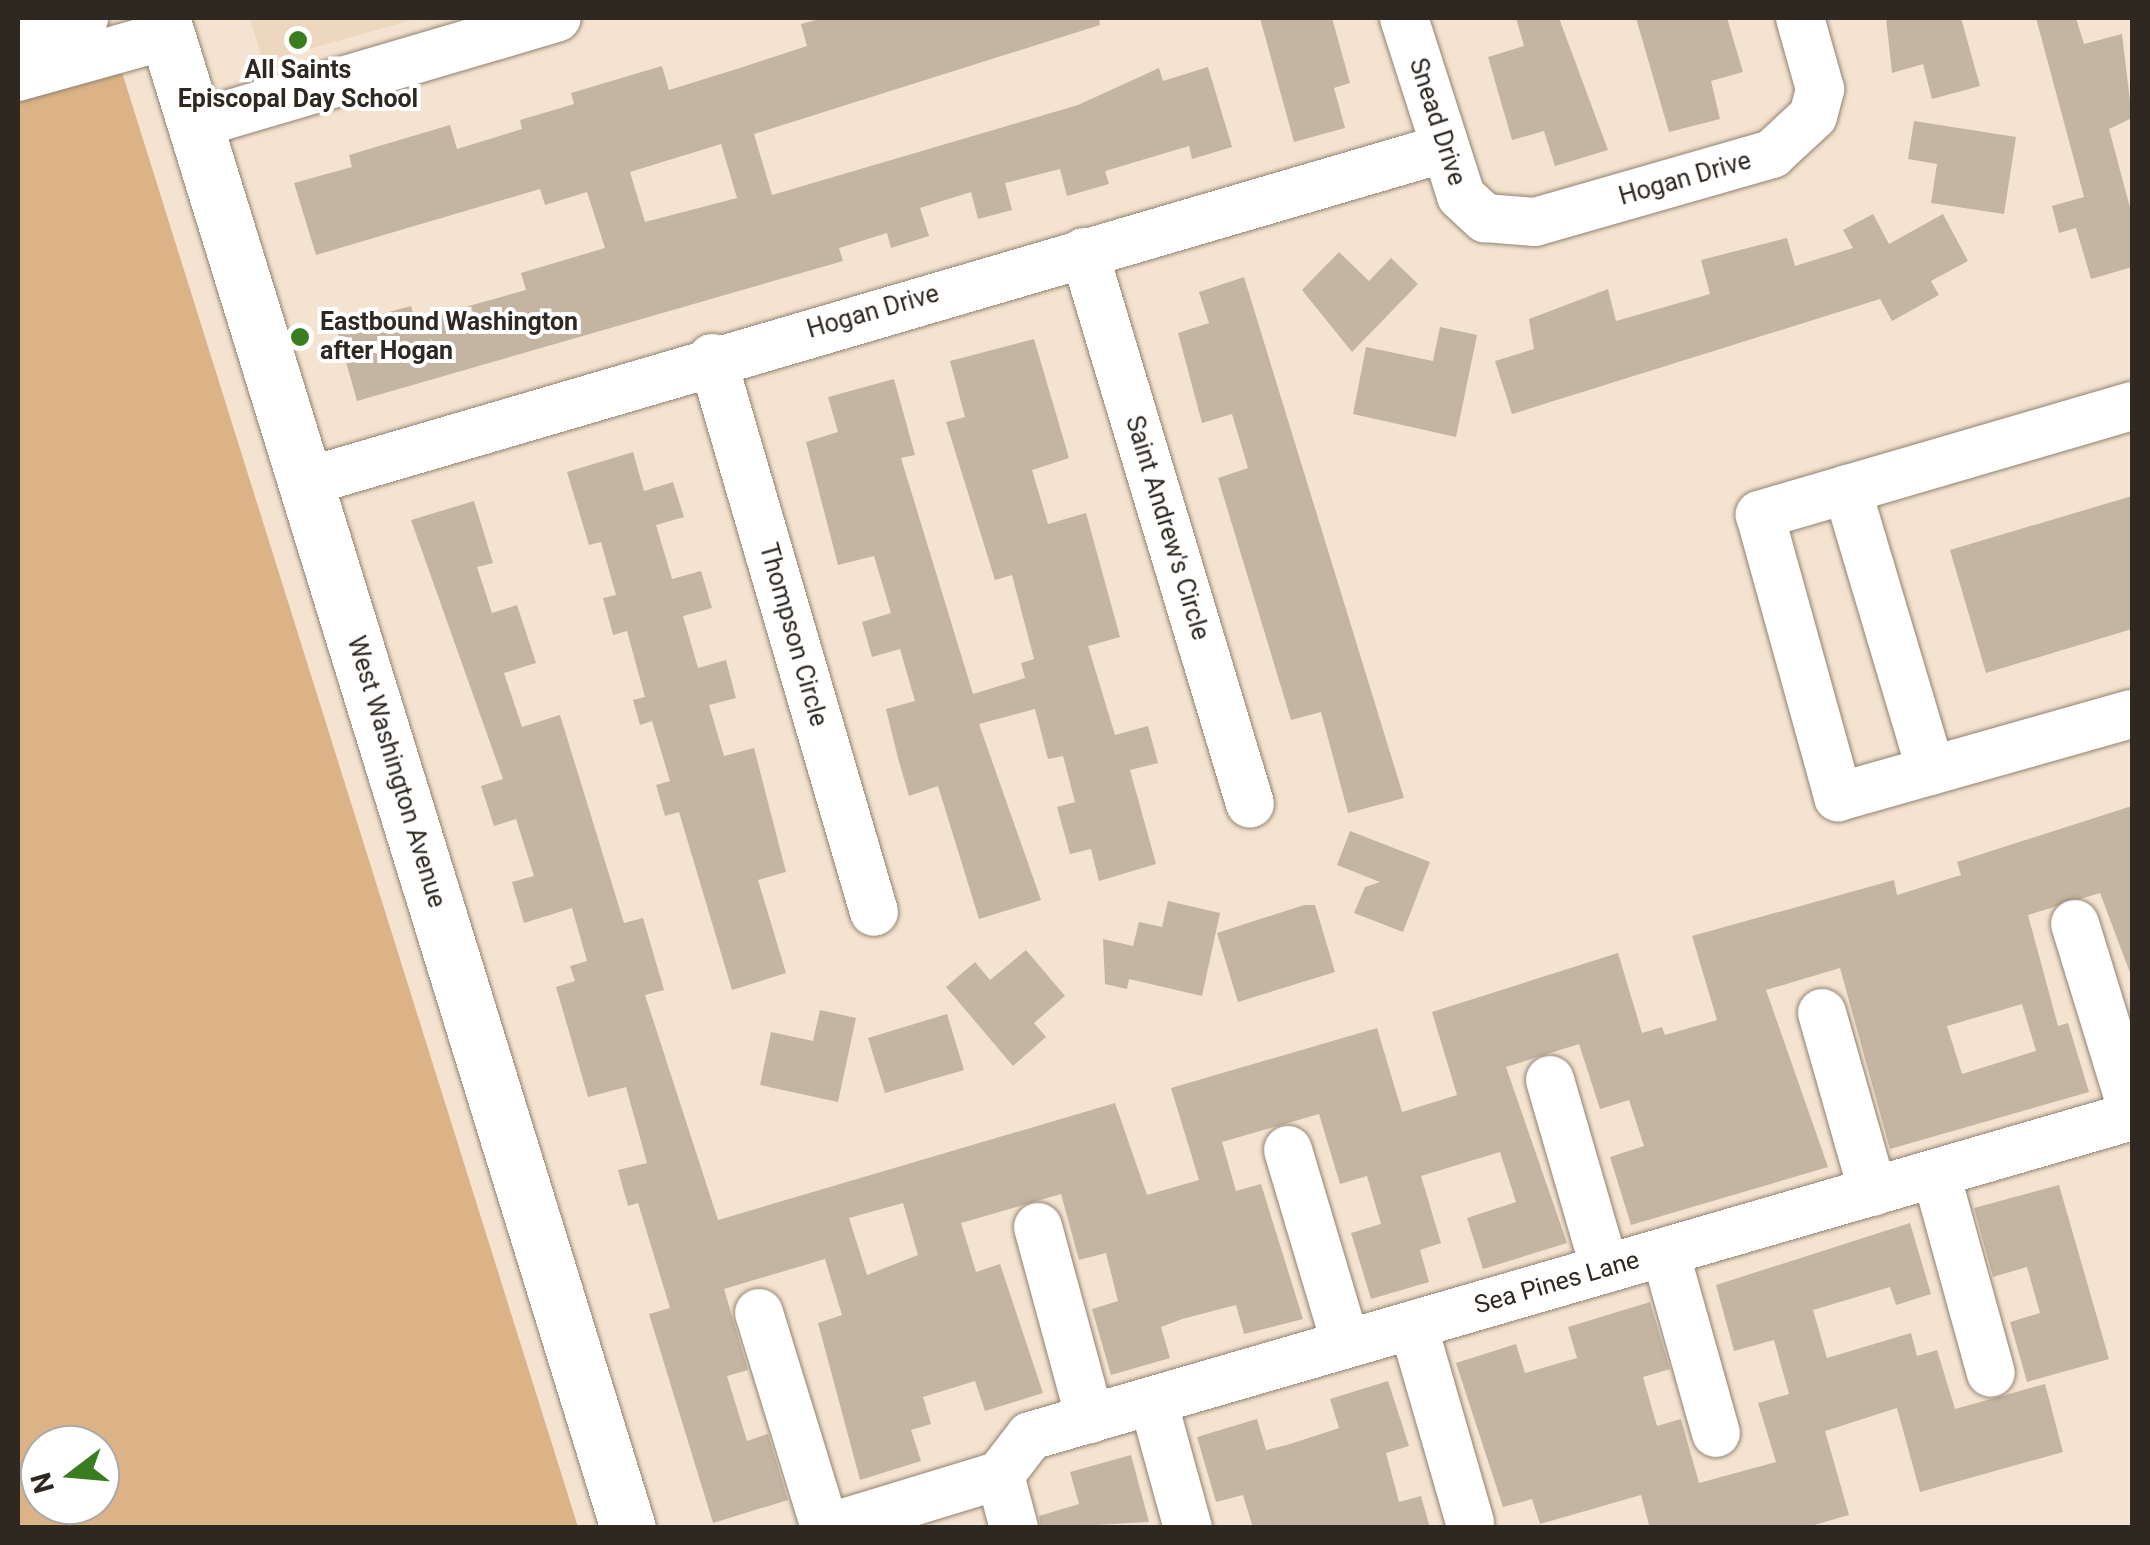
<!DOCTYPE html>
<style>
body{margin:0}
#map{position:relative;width:2150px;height:1545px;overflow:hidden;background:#f4e3d0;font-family:Roboto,sans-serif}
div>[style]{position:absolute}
.built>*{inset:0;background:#edd7be}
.green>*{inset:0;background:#dbb386}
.building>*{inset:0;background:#c4b4a2}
.roads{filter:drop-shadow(0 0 2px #918271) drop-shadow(0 0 2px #918271)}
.minor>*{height:48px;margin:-24px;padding:0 24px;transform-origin:24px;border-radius:24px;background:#fff}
.major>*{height:55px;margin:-27.5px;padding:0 27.5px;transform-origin:27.5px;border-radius:27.5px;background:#fff}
.dots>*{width:28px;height:28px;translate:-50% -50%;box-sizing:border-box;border:5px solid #fff;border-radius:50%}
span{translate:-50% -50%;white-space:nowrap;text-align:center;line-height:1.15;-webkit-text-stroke:8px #fff;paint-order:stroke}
.poi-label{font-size:25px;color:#2e2821;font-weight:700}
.left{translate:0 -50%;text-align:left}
.street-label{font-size:25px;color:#2e2821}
.frame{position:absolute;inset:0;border:20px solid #2e2821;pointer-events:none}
.north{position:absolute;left:20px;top:1425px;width:100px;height:100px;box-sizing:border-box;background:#fff;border:2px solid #aba9a6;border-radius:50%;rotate:254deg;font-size:28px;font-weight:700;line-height:40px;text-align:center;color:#2e2821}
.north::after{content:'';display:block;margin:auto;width:35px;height:45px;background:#397d20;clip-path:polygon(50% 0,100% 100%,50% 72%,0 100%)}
</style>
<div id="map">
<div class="built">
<i style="clip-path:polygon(250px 18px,419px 18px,263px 62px)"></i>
</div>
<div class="green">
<i style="clip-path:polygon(evenodd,18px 18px,105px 18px,578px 1527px,18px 1527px,18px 18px,40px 1445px,100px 1445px,100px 1505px,40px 1505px,40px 1445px)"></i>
</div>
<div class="building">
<i style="clip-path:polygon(evenodd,823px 18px,1099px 18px,1100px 25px,754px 134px,772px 195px,1078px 105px,1159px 68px,1163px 81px,1208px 67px,1232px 147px,1192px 159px,1189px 146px,1105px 171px,1109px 184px,1067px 196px,1060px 169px,1005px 183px,1012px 210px,978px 219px,971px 192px,920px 208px,929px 236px,891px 248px,887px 233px,839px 248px,843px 261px,357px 401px,336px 326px,411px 306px,415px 321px,526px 290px,521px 273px,605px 248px,587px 192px,545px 205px,540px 189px,316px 255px,294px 183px,352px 167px,349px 155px,450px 125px,457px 149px,522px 129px,520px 120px,574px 104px,571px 93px,662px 66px,669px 90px,743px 67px,807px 46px,801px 24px,823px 18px,721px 144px,737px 198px,645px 222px,630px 172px,721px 144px)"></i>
<i style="clip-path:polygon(1260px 18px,1332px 18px,1350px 83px,1334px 88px,1345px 128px,1294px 142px)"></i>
<i style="clip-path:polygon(1516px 18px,1559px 18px,1608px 150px,1555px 166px,1544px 131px,1512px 140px,1488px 57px,1524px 46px)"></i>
<i style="clip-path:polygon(1636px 18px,1727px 18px,1743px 72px,1711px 81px,1720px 119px,1669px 132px)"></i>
<i style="clip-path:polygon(1886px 18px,1961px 18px,1980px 86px,1932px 99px,1923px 64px,1892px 73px)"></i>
<i style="clip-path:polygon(2036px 18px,2076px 18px,2084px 44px,2122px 34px,2132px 118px,2109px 129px,2132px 215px,2132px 267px,2091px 279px,2076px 228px,2059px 233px,2052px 206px,2084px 197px)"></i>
<i style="clip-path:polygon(1914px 121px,2016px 137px,2004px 214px,1931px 203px,1937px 164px,1908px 159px)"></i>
<i style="clip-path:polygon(1873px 214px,1889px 244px,1943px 214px,1968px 261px,1931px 281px,1939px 295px,1892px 321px,1880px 299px,1512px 414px,1495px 361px,1534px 349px,1529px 319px,1608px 289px,1616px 321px,1710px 294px,1701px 260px,1787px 238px,1795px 266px,1853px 248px,1843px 230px)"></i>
<i style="clip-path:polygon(1339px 252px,1369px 281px,1391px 258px,1418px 284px,1352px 352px,1302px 290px)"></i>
<i style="clip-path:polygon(1244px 277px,1404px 798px,1348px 813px,1321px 712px,1291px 720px,1218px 478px,1248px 468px,1232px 414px,1202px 423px,1178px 333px,1209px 323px,1199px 292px)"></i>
<i style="clip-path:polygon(1440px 327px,1477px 335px,1456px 437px,1353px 414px,1366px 347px,1433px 361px)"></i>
<i style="clip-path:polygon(1034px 339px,1069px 458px,1032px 470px,1048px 524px,1086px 513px,1120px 637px,1088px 646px,1115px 735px,1148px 726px,1158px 763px,1130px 770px,1156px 864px,1099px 881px,1091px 849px,1070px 854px,1057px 807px,1075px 802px,1063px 756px,1048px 759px,1035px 709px,979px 724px,1041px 900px,979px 919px,938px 786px,909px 796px,898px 758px,886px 709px,915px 701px,900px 649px,872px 657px,862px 622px,891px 613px,874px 556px,838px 565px,806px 442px,838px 432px,828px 397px,894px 379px,915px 455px,901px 458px,973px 694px,1025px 678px,1021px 663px,1034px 659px,1012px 575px,995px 580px,946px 422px,965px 417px,950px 361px)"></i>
<i style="clip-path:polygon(633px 452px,644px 491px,673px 482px,684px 517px,656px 525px,672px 579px,701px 571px,712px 608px,683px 616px,698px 668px,726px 660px,736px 698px,709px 705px,724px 756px,754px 748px,786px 872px,758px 880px,786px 973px,732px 990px,679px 812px,665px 816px,656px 785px,670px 781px,652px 721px,640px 725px,633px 700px,645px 697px,627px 631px,613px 635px,603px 598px,616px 595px,601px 542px,589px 545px,567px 472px)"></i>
<i style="clip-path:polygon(2132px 496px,2132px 629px,1986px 673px,1950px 550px)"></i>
<i style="clip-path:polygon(evenodd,474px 501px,493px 563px,477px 567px,492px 613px,517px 605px,536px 663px,504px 673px,522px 727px,560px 715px,624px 923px,643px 918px,664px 990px,645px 995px,718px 1220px,1115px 1103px,1147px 1195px,1199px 1180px,1171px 1088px,1377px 1028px,1402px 1112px,1457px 1095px,1432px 1012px,1618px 953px,1642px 1033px,1662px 1027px,1665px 1035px,1717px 1020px,1692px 936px,1894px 880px,1897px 895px,1961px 875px,1957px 862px,2132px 806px,2132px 978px,2100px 893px,2028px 915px,2058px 1026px,2068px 1023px,2089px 1092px,1890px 1149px,1840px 968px,1766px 990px,1828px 1167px,1631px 1225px,1610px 1157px,1644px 1146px,1629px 1100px,1600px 1109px,1579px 1044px,1506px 1067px,1567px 1243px,1483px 1269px,1467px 1218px,1516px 1202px,1500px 1152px,1421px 1176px,1441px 1243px,1420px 1250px,1429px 1282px,1371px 1299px,1351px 1233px,1381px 1224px,1367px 1176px,1340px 1184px,1319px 1114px,1222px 1142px,1236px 1191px,1261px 1184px,1303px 1319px,1244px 1334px,1236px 1305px,1182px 1319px,1161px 1327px,1170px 1358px,1111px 1375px,1092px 1309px,1118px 1301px,1106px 1253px,1079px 1260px,1061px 1194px,961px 1223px,976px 1272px,1000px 1264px,1043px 1393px,985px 1411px,975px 1381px,923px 1397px,931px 1424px,911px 1430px,921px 1461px,860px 1480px,818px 1323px,842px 1315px,825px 1259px,724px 1289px,748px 1370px,727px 1376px,747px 1441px,768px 1434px,788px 1500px,713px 1523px,649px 1314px,670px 1308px,638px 1203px,628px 1206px,618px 1170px,647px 1163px,626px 1087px,588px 1097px,556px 987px,575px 981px,570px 966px,587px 961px,572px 908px,524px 923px,512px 882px,534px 876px,516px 819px,494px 826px,481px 786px,503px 779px,411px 520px,474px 501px,2022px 1004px,2036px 1051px,1962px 1074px,1947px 1026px,2022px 1004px,474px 501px,903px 1203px,918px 1255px,867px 1275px,849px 1218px,903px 1203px)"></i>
<i style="clip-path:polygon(1350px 831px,1430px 862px,1403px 932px,1354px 913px,1365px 887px,1380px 882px,1337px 865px)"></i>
<i style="clip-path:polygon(1168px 901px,1220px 913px,1202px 996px,1129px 979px,1127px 989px,1105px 984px,1103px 939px,1133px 946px,1139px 922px,1162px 927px)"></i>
<i style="clip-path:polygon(1304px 905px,1315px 905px,1335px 972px,1238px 1002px,1217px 933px)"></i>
<i style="clip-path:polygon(1026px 950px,1065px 996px,1034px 1023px,1046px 1037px,1013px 1066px,946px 987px,975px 962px,990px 980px)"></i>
<i style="clip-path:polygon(820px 1010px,856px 1018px,838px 1102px,760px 1085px,771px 1032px,813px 1041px)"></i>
<i style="clip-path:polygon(947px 1014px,964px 1070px,885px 1093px,868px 1038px)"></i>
<i style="clip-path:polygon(2059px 1185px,2109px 1359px,2027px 1382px,2010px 1322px,2040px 1313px,2027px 1267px,1993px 1277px,1974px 1208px)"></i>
<i style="clip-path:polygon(1910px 1223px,1931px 1294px,1896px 1305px,1890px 1287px,1813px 1310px,1827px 1358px,1911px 1333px,1917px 1356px,1937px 1350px,1955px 1409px,2045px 1384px,2063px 1452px,1920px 1492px,1897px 1408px,1825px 1431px,1849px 1515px,1804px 1528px,1650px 1528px,1641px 1495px,1540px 1524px,1532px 1499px,1503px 1507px,1456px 1363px,1516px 1344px,1525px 1373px,1577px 1358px,1568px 1327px,1650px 1302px,1670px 1369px,1643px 1377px,1657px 1426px,1681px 1419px,1699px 1483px,1776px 1462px,1758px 1403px,1789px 1394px,1774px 1340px,1734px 1351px,1716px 1285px)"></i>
<i style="clip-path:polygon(1388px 1381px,1409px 1446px,1386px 1453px,1399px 1502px,1421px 1496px,1430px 1528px,1253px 1528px,1243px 1495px,1216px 1502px,1197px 1437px,1257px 1419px,1266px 1450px,1287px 1445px,1339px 1428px,1330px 1399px)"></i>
<i style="clip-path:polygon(1131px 1455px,1149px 1522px,1041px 1528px,1039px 1516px,1079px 1504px,1070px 1472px)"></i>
</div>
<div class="roads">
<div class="minor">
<i style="left:1404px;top:18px;width:187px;rotate:72.2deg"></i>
<i style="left:1461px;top:196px;width:33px;rotate:43deg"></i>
<i style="left:1485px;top:218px;width:50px;rotate:4.6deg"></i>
<i style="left:1535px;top:222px;width:247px;rotate:-16deg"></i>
<i style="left:1772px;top:154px;width:56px;rotate:-42.8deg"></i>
<i style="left:1813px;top:116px;width:28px;rotate:-75deg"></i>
<i style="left:1820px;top:89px;width:74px;rotate:-105.7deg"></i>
<i style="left:18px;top:37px;width:69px;rotate:-16.1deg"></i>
<i style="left:18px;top:77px;width:156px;rotate:-15.6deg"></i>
<i style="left:196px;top:124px;width:376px;rotate:-16.4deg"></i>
<i style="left:1084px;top:252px;width:576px;rotate:73.26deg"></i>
<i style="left:712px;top:358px;width:577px;rotate:73.7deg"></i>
<i style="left:2132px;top:406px;width:388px;rotate:163.7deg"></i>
<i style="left:1760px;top:515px;width:293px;rotate:74.5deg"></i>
<i style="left:1838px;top:797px;width:305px;rotate:-15.8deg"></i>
<i style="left:306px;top:482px;width:1184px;rotate:-16.34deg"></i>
<i style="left:1847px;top:489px;width:294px;rotate:73.4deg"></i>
<i style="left:2075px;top:924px;width:194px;rotate:72.9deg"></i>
<i style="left:1822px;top:1013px;width:186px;rotate:74.1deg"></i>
<i style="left:1550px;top:1080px;width:197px;rotate:73.8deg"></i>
<i style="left:1288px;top:1150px;width:202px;rotate:73.4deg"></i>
<i style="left:1936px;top:1174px;width:206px;rotate:74.6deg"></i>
<i style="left:1038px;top:1227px;width:199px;rotate:74.8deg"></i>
<i style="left:1665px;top:1252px;width:188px;rotate:74.3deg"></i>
<i style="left:759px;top:1313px;width:225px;rotate:72.9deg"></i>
<i style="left:1413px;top:1325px;width:206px;rotate:73.9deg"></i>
<i style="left:1153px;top:1401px;width:132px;rotate:74.6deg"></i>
<i style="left:827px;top:1528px;width:181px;rotate:-17deg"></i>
<i style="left:1014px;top:1528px;width:55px;rotate:-104.8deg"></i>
<i style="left:1000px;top:1475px;width:49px;rotate:-52.4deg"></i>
<i style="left:1030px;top:1436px;width:1148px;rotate:-16.19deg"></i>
</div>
<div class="major">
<i style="left:162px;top:18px;width:1580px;rotate:72.85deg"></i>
</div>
</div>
<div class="dots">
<i style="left:298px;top:40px;background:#397d20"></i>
<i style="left:300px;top:337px;background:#397d20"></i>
</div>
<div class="poi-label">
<span style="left:298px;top:85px">All Saints<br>Episcopal Day School</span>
<span class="left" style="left:320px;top:337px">Eastbound Washington<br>after Hogan</span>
</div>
<div class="street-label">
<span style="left:1437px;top:122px;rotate:72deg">Snead Drive</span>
<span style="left:1685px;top:179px;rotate:-16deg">Hogan Drive</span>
<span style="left:873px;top:312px;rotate:-16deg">Hogan Drive</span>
<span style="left:1167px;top:528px;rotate:73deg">Saint Andrew's Circle</span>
<span style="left:793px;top:635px;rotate:74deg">Thompson Circle</span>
<span style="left:396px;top:772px;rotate:73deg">West Washington Avenue</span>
<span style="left:1557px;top:1283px;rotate:-16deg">Sea Pines Lane</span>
</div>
<div class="frame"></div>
<div class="north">N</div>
</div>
